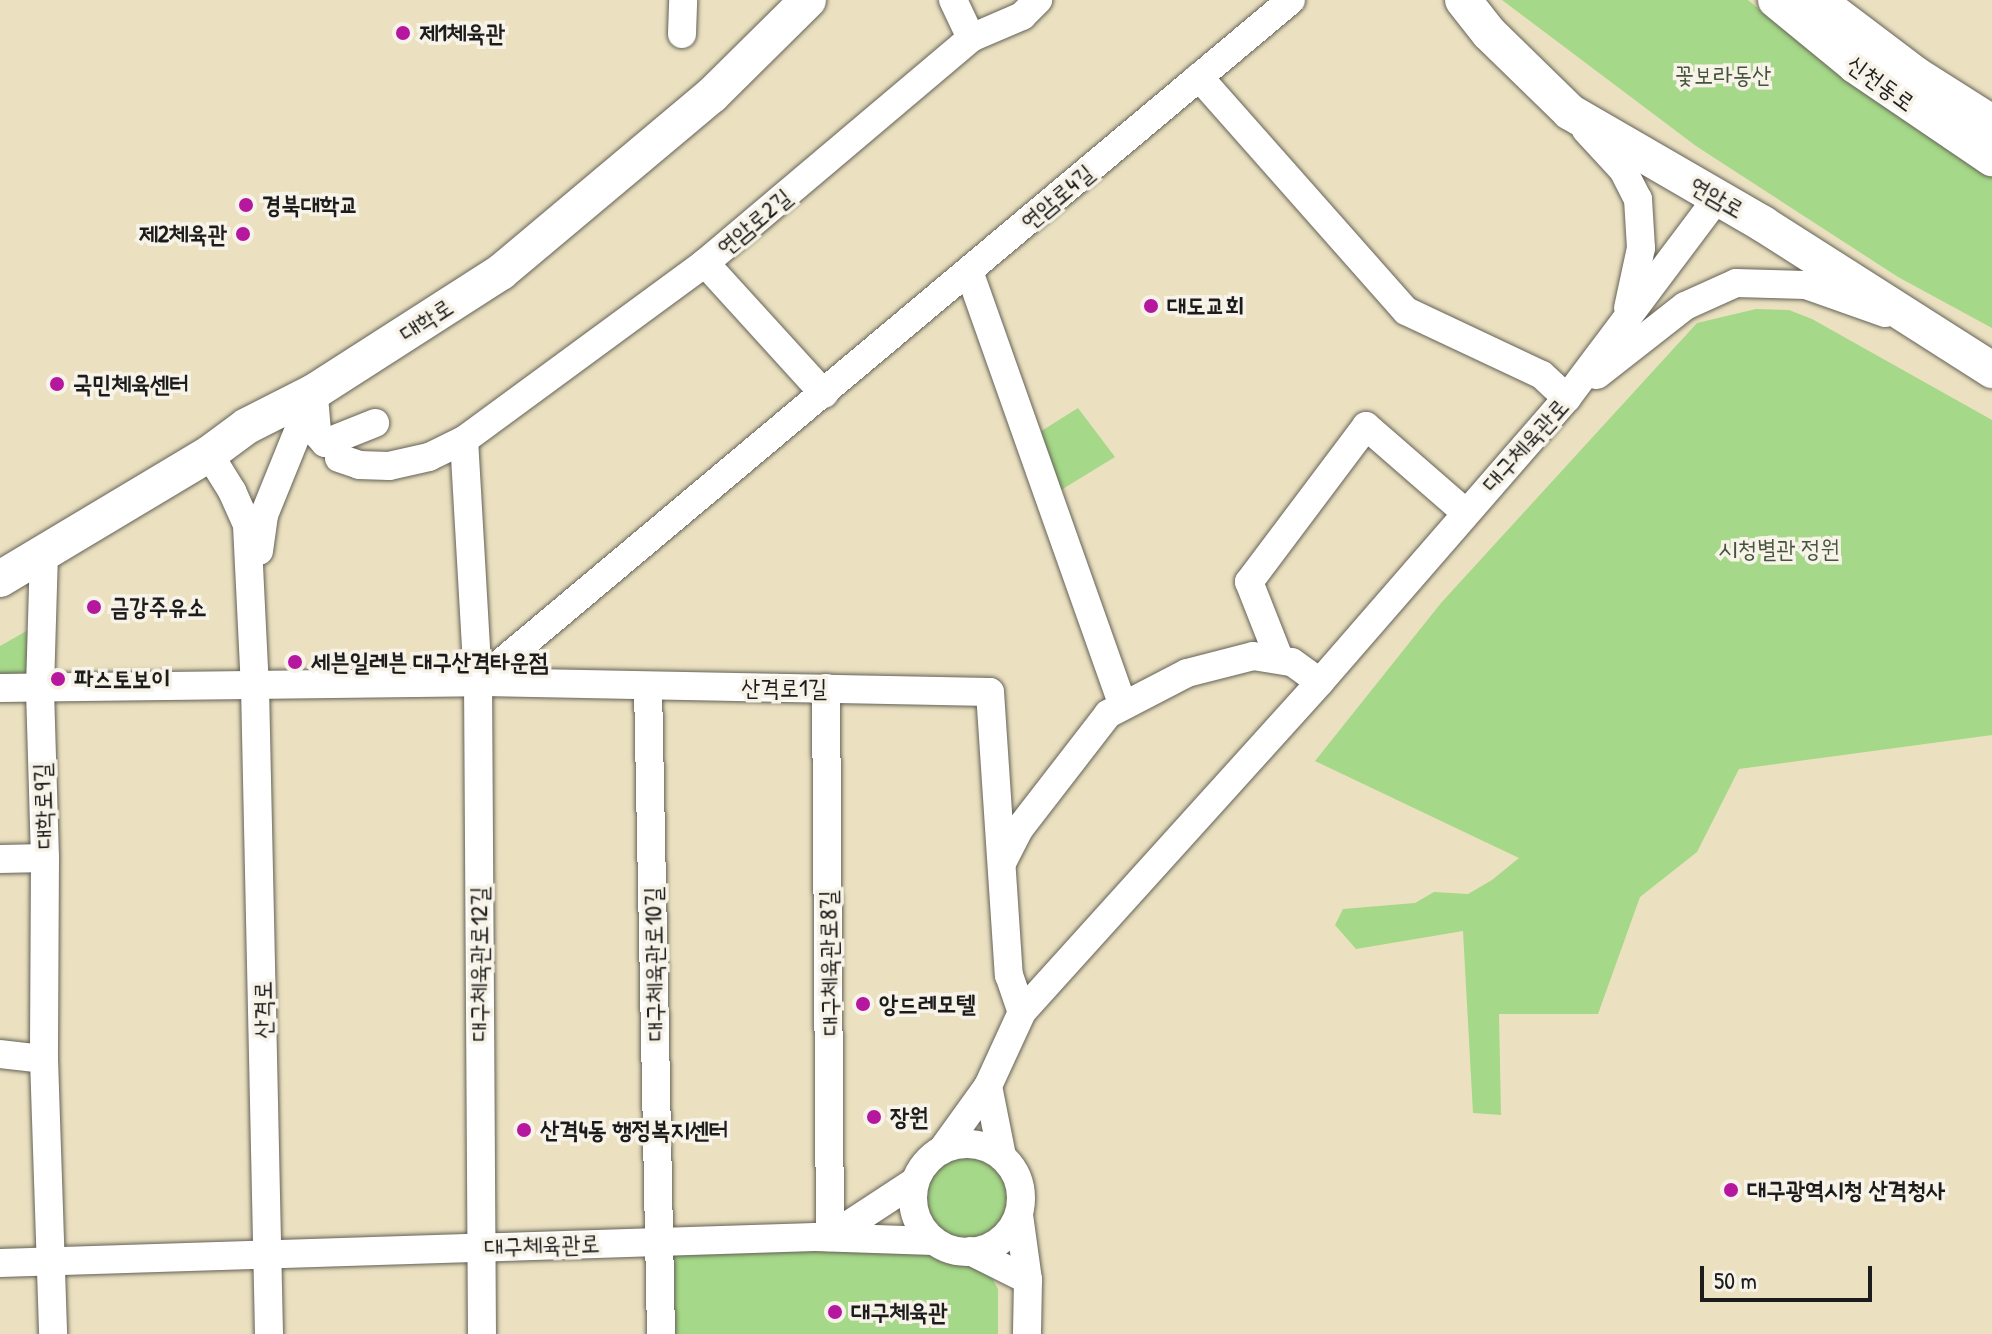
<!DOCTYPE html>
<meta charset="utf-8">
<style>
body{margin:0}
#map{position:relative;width:1992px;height:1334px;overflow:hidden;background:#ebe1c1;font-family:"Patrick Hand","Poor Story",sans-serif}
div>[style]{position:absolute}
.green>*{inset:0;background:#a5d888}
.round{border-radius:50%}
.roads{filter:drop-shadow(0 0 2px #646156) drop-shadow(0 0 2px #646156)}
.minor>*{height:28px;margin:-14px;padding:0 14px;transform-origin:14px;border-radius:14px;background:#fff}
.minor>.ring{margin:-14px;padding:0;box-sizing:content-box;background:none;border:28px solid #fff;border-radius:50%}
.major>*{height:36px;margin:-18px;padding:0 18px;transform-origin:18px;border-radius:18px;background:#fff}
.dots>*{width:22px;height:22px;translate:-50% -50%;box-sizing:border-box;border:4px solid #f7f3e8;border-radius:50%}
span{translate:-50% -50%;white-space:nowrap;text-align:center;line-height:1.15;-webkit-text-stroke:7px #f7f3e8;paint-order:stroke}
.poi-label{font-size:24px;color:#1c1c1c;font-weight:700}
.left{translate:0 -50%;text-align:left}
.right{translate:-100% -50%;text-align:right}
.park-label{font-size:24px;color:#45543c}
.street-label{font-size:24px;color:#1c1c1c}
.scale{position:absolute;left:1700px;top:1266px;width:172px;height:36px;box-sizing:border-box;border:4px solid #1c1c1c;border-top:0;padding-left:10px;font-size:24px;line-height:28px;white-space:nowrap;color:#1c1c1c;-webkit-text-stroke:6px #f7f3e8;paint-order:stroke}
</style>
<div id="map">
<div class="green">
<i style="clip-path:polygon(1502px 0,1748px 0,1809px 50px,1992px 166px,1992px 328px,1898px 277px,1696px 146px)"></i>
<i style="clip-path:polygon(1756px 309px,1789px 310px,1812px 319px,1992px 420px,1992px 735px,1739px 769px,1697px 852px,1640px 897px,1598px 1014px,1499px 1014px,1501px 1115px,1473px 1113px,1463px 931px,1356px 949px,1335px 925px,1343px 909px,1415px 903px,1434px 892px,1468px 894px,1492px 880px,1519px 858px,1315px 761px,1441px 603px,1697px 323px)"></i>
<i style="clip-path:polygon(1078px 408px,1115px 457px,1056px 493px,1035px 435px)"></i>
<i style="clip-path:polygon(30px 629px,28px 671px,15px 683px,0 681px,0 646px)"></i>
<i class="round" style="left:922px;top:1156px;width:86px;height:86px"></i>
<i style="clip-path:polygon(834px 1248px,950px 1256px,991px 1276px,998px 1289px,998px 1334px,673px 1334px,672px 1253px)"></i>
</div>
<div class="roads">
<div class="minor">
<i style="left:953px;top:0;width:42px;rotate:64.7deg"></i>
<i style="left:682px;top:34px;width:34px;rotate:-88deg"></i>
<i style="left:1199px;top:77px;width:312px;rotate:48.5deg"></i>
<i style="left:1406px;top:311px;width:150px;rotate:25.2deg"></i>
<i style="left:1542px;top:375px;width:34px;rotate:43deg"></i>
<i style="left:1586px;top:130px;width:54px;rotate:47.2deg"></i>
<i style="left:1623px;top:170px;width:33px;rotate:63deg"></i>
<i style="left:1638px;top:199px;width:49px;rotate:86.5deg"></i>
<i style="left:1641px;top:248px;width:61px;rotate:102.2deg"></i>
<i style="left:705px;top:263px;width:177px;rotate:47.7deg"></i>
<i style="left:969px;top:271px;width:461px;rotate:70.5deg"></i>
<i style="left:1597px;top:375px;width:112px;rotate:-38.1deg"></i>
<i style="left:1685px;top:306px;width:56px;rotate:-24.3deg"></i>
<i style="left:1736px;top:283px;width:70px;rotate:1.6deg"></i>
<i style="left:1806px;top:285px;width:84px;rotate:19.5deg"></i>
<i style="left:314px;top:397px;width:37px;rotate:85deg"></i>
<i style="left:317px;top:434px;width:12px;rotate:48deg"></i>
<i style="left:325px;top:443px;width:54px;rotate:-21.8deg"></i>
<i style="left:209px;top:454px;width:44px;rotate:58.1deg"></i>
<i style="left:232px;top:491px;width:37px;rotate:66deg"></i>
<i style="left:247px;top:525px;width:162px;rotate:87.2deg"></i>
<i style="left:255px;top:687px;width:647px;rotate:88.76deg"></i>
<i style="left:339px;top:458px;width:21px;rotate:19deg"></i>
<i style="left:359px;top:465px;width:30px;rotate:2deg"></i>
<i style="left:389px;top:466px;width:41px;rotate:-12.7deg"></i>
<i style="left:429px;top:457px;width:39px;rotate:-26deg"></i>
<i style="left:259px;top:551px;width:36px;rotate:-82deg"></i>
<i style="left:264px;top:515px;width:133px;rotate:-67.9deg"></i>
<i style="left:44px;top:553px;width:137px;rotate:91.7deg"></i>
<i style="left:40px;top:690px;width:168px;rotate:88.3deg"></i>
<i style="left:45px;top:858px;width:201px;rotate:90.3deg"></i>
<i style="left:44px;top:1059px;width:275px;rotate:88.1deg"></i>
<i style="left:1279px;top:658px;width:82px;rotate:-111.5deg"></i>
<i style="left:1249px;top:582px;width:195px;rotate:-53.1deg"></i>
<i style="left:1366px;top:426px;width:131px;rotate:41deg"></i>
<i style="left:478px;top:682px;width:1061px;rotate:-39.99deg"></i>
<i style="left:648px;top:687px;width:647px;rotate:88.85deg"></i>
<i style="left:0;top:688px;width:478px;rotate:-0.7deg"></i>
<i style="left:478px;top:682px;width:512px;rotate:1.12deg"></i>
<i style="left:990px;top:692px;width:284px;rotate:86.2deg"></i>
<i style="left:1009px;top:975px;width:39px;rotate:71deg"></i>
<i style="left:826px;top:688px;width:549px;rotate:89.58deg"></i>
<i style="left:0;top:859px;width:45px;rotate:-1.3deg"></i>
<i style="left:1002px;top:863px;width:39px;rotate:-63deg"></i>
<i style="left:1020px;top:828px;width:144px;rotate:-52.3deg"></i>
<i style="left:1108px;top:714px;width:89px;rotate:-27.4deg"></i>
<i style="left:1187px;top:673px;width:68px;rotate:-14.4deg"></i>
<i style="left:1253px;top:656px;width:39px;rotate:9deg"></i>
<i style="left:1292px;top:662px;width:34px;rotate:36deg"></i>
<i style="left:0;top:1054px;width:44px;rotate:6.5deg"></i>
<i style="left:988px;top:1086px;width:71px;rotate:78.7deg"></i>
<i class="ring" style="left:913px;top:1144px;width:80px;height:80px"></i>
<i style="left:942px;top:1150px;width:79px;rotate:-54.3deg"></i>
<i style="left:988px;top:1086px;width:81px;rotate:-65.3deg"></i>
<i style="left:1022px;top:1012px;width:445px;rotate:-47.9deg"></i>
<i style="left:1320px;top:682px;width:376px;rotate:-49deg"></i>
<i style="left:1567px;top:398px;width:251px;rotate:-53.1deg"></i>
<i style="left:1019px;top:1215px;width:66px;rotate:82.1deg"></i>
<i style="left:1028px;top:1280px;width:54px;rotate:91.1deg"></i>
<i style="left:830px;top:1237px;width:100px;rotate:-33.2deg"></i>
<i style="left:970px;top:1251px;width:65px;rotate:26.6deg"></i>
<i style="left:0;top:1263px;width:815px;rotate:-1.83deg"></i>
<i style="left:815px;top:1237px;width:119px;rotate:1.9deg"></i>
<i style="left:482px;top:1334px;width:652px;rotate:-90.35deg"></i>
<i style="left:478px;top:682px;width:242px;rotate:-93.3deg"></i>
<i style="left:464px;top:440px;width:299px;rotate:-36.3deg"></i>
<i style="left:705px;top:263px;width:348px;rotate:-40.2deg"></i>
<i style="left:971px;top:38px;width:56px;rotate:-23.3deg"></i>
<i style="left:1022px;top:16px;width:23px;rotate:-45deg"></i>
</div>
<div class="major">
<i style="left:1463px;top:0;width:42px;rotate:51.8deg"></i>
<i style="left:1489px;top:33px;width:113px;rotate:44.3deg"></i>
<i style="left:1570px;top:112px;width:223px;rotate:30.1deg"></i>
<i style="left:1763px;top:224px;width:272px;rotate:32.5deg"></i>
<i style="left:1776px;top:0;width:102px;rotate:39.4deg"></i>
<i style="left:1855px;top:65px;width:166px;rotate:34.2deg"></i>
<i style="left:1817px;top:0;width:124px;rotate:37.1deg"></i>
<i style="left:1916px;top:75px;width:90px;rotate:32.3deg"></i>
<i style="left:0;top:579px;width:244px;rotate:-30.9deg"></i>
<i style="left:209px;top:454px;width:47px;rotate:-36.4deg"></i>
<i style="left:247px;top:426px;width:75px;rotate:-26.9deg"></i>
<i style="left:314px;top:392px;width:222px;rotate:-32.7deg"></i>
<i style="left:501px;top:272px;width:275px;rotate:-40deg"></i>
<i style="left:712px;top:95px;width:135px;rotate:-44.7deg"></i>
</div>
</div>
<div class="dots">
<i style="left:403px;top:33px;background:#b5179e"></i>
<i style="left:246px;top:205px;background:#b5179e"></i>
<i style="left:243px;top:234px;background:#b5179e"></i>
<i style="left:1151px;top:306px;background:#b5179e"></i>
<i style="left:57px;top:384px;background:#b5179e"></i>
<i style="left:94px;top:607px;background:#b5179e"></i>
<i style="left:295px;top:662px;background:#b5179e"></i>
<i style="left:58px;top:679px;background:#b5179e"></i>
<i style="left:863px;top:1004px;background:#b5179e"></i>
<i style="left:874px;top:1117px;background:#b5179e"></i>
<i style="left:524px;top:1130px;background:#b5179e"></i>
<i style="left:1731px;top:1190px;background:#b5179e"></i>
<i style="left:835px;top:1312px;background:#b5179e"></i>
</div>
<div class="poi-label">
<span class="left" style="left:419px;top:33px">제1체육관</span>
<span class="left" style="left:262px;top:205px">경북대학교</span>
<span class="right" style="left:227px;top:234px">제2체육관</span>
<span class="left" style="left:1167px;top:306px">대도교회</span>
<span class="left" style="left:73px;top:384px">국민체육센터</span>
<span class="left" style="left:110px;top:607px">금강주유소</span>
<span class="left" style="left:311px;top:662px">세븐일레븐 대구산격타운점</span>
<span class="left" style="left:74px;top:679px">파스토보이</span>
<span class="left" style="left:879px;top:1004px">앙드레모텔</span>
<span class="left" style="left:890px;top:1117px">장원</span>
<span class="left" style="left:540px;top:1130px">산격4동 행정복지센터</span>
<span class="left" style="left:1747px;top:1190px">대구광역시청 산격청사</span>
<span class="left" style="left:851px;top:1312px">대구체육관</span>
</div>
<div class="park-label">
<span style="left:1723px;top:75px">꽃보라동산</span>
<span style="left:1779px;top:549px">시청별관 정원</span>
</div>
<div class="street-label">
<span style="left:1881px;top:83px;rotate:36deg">신천동로</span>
<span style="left:1057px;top:197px;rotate:-40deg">연암로4길</span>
<span style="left:1717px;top:197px;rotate:30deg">연암로</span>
<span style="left:754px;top:222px;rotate:-40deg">연암로2길</span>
<span style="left:426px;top:320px;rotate:-33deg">대학로</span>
<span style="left:1525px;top:445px;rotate:-48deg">대구체육관로</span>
<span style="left:784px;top:688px">산격로1길</span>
<span style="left:43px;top:806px;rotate:-92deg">대학로9길</span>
<span style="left:829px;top:963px;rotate:-91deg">대구체육관로8길</span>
<span style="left:479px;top:964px;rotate:-90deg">대구체육관로12길</span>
<span style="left:654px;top:964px;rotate:-91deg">대구체육관로10길</span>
<span style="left:263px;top:1010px;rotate:-91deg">산격로</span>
<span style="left:542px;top:1245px;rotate:-2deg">대구체육관로</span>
</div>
<div class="scale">50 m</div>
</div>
